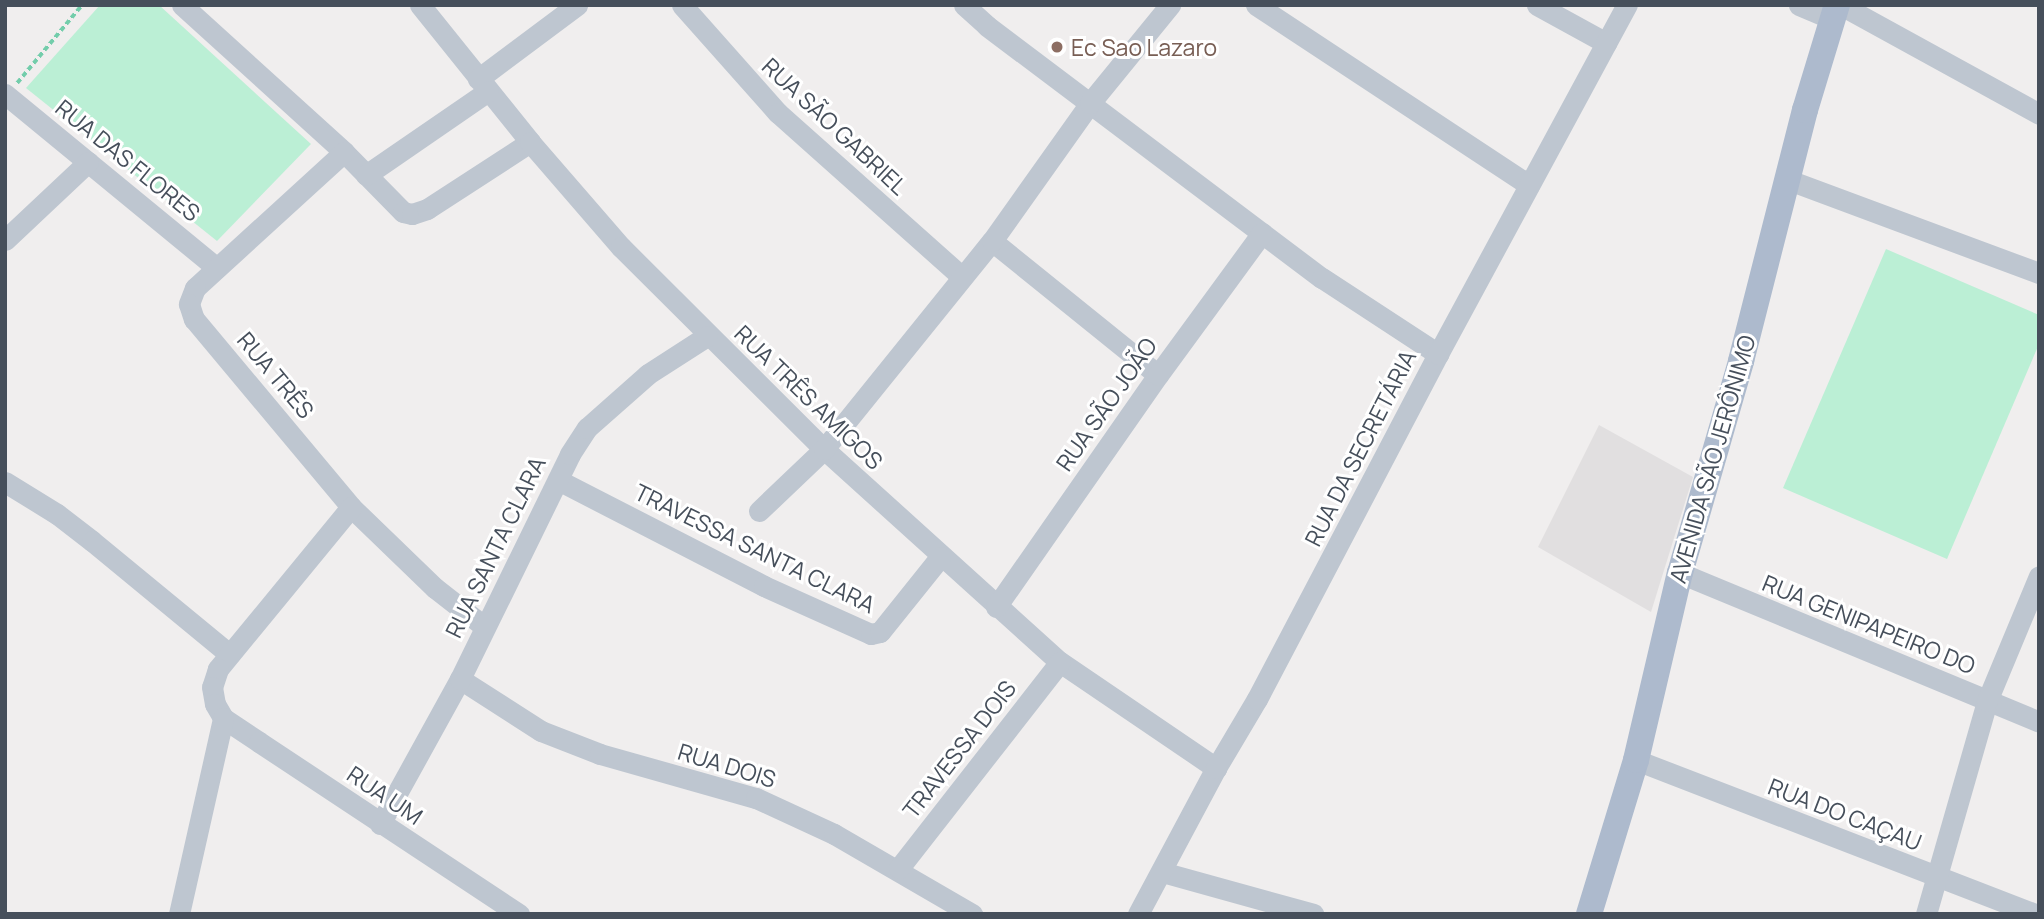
<!DOCTYPE html>
<meta charset="utf-8">
<style>
body{margin:0}
#map{position:relative;width:2044px;height:919px;overflow:hidden;background:#f0eeee;font-family:Manrope,sans-serif}
div>[style]{position:absolute}
.education>*{inset:0;background:#e1dfe0}
.green>*{inset:0;background:#bbefd5}
.path>*{height:3.5px;margin-top:-1.75px;transform-origin:0;background:repeating-linear-gradient(90deg,#73cdab 0 5px,transparent 0 8.5px)}
.minor>*{height:21px;margin:-10.5px;padding:0 10.5px;transform-origin:10.5px;border-radius:10.5px;background:#bec6d0}
.major>*{height:26px;margin:-13px;padding:0 13px;transform-origin:13px;border-radius:13px;background:#adbacd}
.dots>*{width:19px;height:19px;translate:-50% -50%;box-sizing:border-box;border:4px solid #fff;border-radius:50%}
span{translate:-50% -50%;white-space:nowrap;text-align:center;line-height:1.15;-webkit-text-stroke:6px #fff;paint-order:stroke}
.education-label{font-size:23px;color:#785e54}
.left{translate:0 -50%;text-align:left}
.street-label{font-size:23px;color:#464f5b}
.frame{position:absolute;inset:0;border:7px solid #464f5b;pointer-events:none}
</style>
<div id="map">
<div class="education">
<i style="clip-path:polygon(1599px 425px,1693px 477px,1651px 612px,1538px 547px)"></i>
</div>
<div class="green">
<i style="clip-path:polygon(100px 5px,159px 5px,311px 144px,217px 241px,26px 88px)"></i>
<i style="clip-path:polygon(1886px 249px,2039px 315px,2039px 344px,1947px 559px,1783px 488px)"></i>
</div>
<div class="path">
<i style="left:17px;top:83px;width:102px;rotate:-50.2deg"></i>
</div>
<div class="minor">
<i style="left:182px;top:5px;width:219px;rotate:42.2deg"></i>
<i style="left:344px;top:152px;width:84px;rotate:45.5deg"></i>
<i style="left:403px;top:212px;width:9px;rotate:13deg"></i>
<i style="left:412px;top:214px;width:16px;rotate:-18deg"></i>
<i style="left:427px;top:209px;width:123px;rotate:-33deg"></i>
<i style="left:420px;top:5px;width:176px;rotate:51.2deg"></i>
<i style="left:530px;top:142px;width:139px;rotate:49.1deg"></i>
<i style="left:621px;top:247px;width:286px;rotate:44.9deg"></i>
<i style="left:824px;top:449px;width:318px;rotate:42.1deg"></i>
<i style="left:1060px;top:662px;width:189px;rotate:34.2deg"></i>
<i style="left:682px;top:5px;width:144px;rotate:48.4deg"></i>
<i style="left:778px;top:113px;width:246px;rotate:41.7deg"></i>
<i style="left:964px;top:5px;width:31px;rotate:42deg"></i>
<i style="left:987px;top:26px;width:419px;rotate:37deg"></i>
<i style="left:1322px;top:278px;width:139px;rotate:33.2deg"></i>
<i style="left:1256px;top:5px;width:327px;rotate:33.4deg"></i>
<i style="left:1537px;top:5px;width:79px;rotate:28.8deg"></i>
<i style="left:1799px;top:5px;width:36px;rotate:23deg"></i>
<i style="left:1841px;top:5px;width:226px;rotate:28.8deg"></i>
<i style="left:478px;top:79px;width:124px;rotate:-36.8deg"></i>
<i style="left:5px;top:94px;width:274px;rotate:39.4deg"></i>
<i style="left:344px;top:152px;width:202px;rotate:137.6deg"></i>
<i style="left:195px;top:288px;width:17px;rotate:111deg"></i>
<i style="left:189px;top:304px;width:16px;rotate:72deg"></i>
<i style="left:194px;top:319px;width:245px;rotate:50.1deg"></i>
<i style="left:351px;top:507px;width:117px;rotate:44deg"></i>
<i style="left:435px;top:588px;width:63px;rotate:38deg"></i>
<i style="left:366px;top:175px;width:148px;rotate:-34.5deg"></i>
<i style="left:1786px;top:179px;width:270px;rotate:20.4deg"></i>
<i style="left:5px;top:240px;width:114px;rotate:-43.2deg"></i>
<i style="left:992px;top:241px;width:213px;rotate:38.9deg"></i>
<i style="left:558px;top:480px;width:232px;rotate:27.2deg"></i>
<i style="left:764px;top:586px;width:117px;rotate:24.2deg"></i>
<i style="left:871px;top:634px;width:9px;rotate:-13deg"></i>
<i style="left:880px;top:632px;width:96px;rotate:-51.3deg"></i>
<i style="left:5px;top:482px;width:61px;rotate:31.6deg"></i>
<i style="left:57px;top:514px;width:44px;rotate:37.6deg"></i>
<i style="left:92px;top:541px;width:178px;rotate:39.5deg"></i>
<i style="left:351px;top:507px;width:210px;rotate:129.4deg"></i>
<i style="left:218px;top:669px;width:19px;rotate:108deg"></i>
<i style="left:212px;top:687px;width:17px;rotate:80deg"></i>
<i style="left:215px;top:704px;width:16px;rotate:60deg"></i>
<i style="left:223px;top:718px;width:43px;rotate:33.7deg"></i>
<i style="left:259px;top:742px;width:312px;rotate:33.5deg"></i>
<i style="left:759px;top:511px;width:90px;rotate:-43.6deg"></i>
<i style="left:824px;top:449px;width:267px;rotate:-51.1deg"></i>
<i style="left:992px;top:241px;width:169px;rotate:-54.6deg"></i>
<i style="left:1090px;top:103px;width:127px;rotate:-50.8deg"></i>
<i style="left:1680px;top:573px;width:389px;rotate:22.5deg"></i>
<i style="left:996px;top:607px;width:283px;rotate:-55.1deg"></i>
<i style="left:1158px;top:375px;width:176px;rotate:-53.8deg"></i>
<i style="left:460px;top:679px;width:96px;rotate:32.7deg"></i>
<i style="left:541px;top:731px;width:63px;rotate:21.3deg"></i>
<i style="left:600px;top:754px;width:162px;rotate:15.8deg"></i>
<i style="left:756px;top:798px;width:86px;rotate:24.8deg"></i>
<i style="left:834px;top:834px;width:160px;rotate:30.1deg"></i>
<i style="left:1636px;top:760px;width:429px;rotate:21.1deg"></i>
<i style="left:380px;top:824px;width:166px;rotate:-61.1deg"></i>
<i style="left:460px;top:679px;width:250px;rotate:-63.9deg"></i>
<i style="left:570px;top:454px;width:31px;rotate:-57deg"></i>
<i style="left:587px;top:428px;width:81px;rotate:-41.5deg"></i>
<i style="left:648px;top:374px;width:70px;rotate:-32.8deg"></i>
<i style="left:899px;top:868px;width:261px;rotate:-52deg"></i>
<i style="left:1162px;top:872px;width:157px;rotate:15.5deg"></i>
<i style="left:179px;top:914px;width:201px;rotate:-77.3deg"></i>
<i style="left:1138px;top:914px;width:166px;rotate:-61.9deg"></i>
<i style="left:1216px;top:768px;width:80px;rotate:-59.3deg"></i>
<i style="left:1257px;top:699px;width:390px;rotate:-62.3deg"></i>
<i style="left:1438px;top:354px;width:397px;rotate:-61.6deg"></i>
<i style="left:1926px;top:914px;width:222px;rotate:-74deg"></i>
<i style="left:1987px;top:701px;width:135px;rotate:-67.4deg"></i>
</div>
<div class="major">
<i style="left:1589px;top:914px;width:161px;rotate:-73deg"></i>
<i style="left:1636px;top:760px;width:192px;rotate:-76.8deg"></i>
<i style="left:1680px;top:573px;width:221px;rotate:-73.9deg"></i>
<i style="left:1741px;top:361px;width:259px;rotate:-75.7deg"></i>
<i style="left:1805px;top:110px;width:110px;rotate:-73.1deg"></i>
</div>
<div class="dots">
<i style="left:1057px;top:47px;background:#8d6e63"></i>
</div>
<div class="education-label">
<span class="left" style="left:1071px;top:47px">Ec Sao Lazaro</span>
</div>
<div class="street-label">
<span style="left:835px;top:126px;rotate:43deg">RUA SÃO GABRIEL</span>
<span style="left:128px;top:160px;rotate:39deg">RUA DAS FLORES</span>
<span style="left:276px;top:375px;rotate:50deg">RUA TRÊS</span>
<span style="left:809px;top:397px;rotate:44deg">RUA TRÊS AMIGOS</span>
<span style="left:1106px;top:404px;rotate:-55deg">RUA SÃO JOÃO</span>
<span style="left:1360px;top:448px;rotate:-63deg">RUA DA SECRETÁRIA</span>
<span style="left:1712px;top:459px;rotate:-74deg">AVENIDA SÃO JERÔNIMO</span>
<span style="left:495px;top:547px;rotate:-64deg">RUA SANTA CLARA</span>
<span style="left:755px;top:548px;rotate:26deg">TRAVESSA SANTA CLARA</span>
<span style="left:1869px;top:624px;rotate:22deg">RUA GENIPAPEIRO DO</span>
<span style="left:959px;top:749px;rotate:-52deg">TRAVESSA DOIS</span>
<span style="left:727px;top:765px;rotate:17deg">RUA DOIS</span>
<span style="left:385px;top:795px;rotate:34deg">RUA UM</span>
<span style="left:1845px;top:814px;rotate:21deg">RUA DO CAÇAU</span>
</div>
<div class="frame"></div>
</div>
